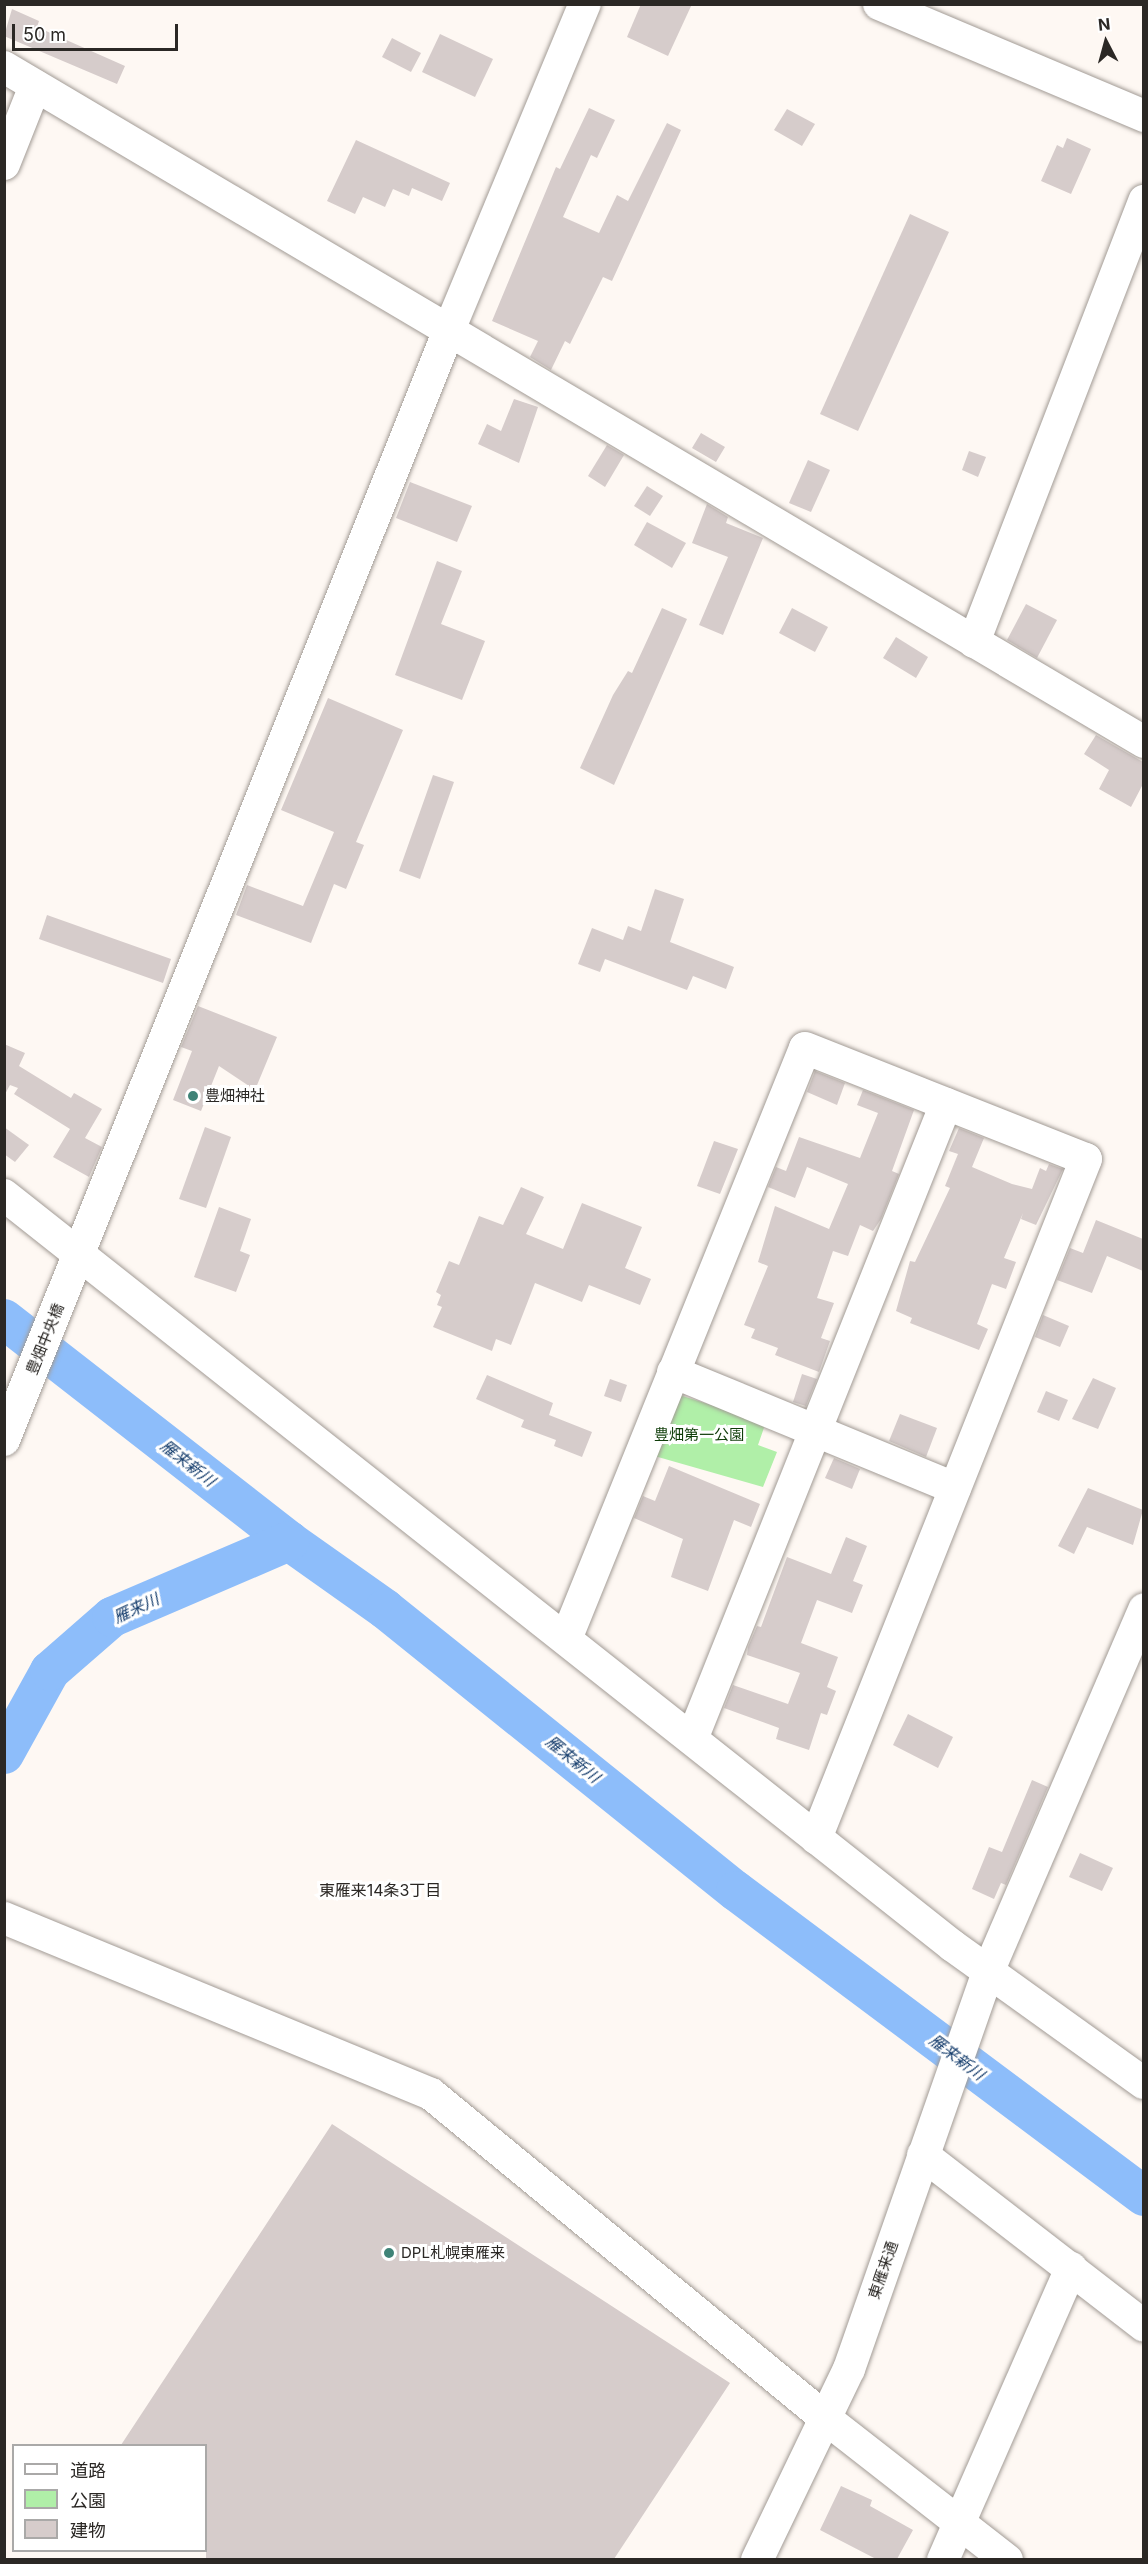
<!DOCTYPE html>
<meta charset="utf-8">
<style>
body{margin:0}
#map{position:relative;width:1148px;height:2564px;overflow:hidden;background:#fef8f3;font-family:Inter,"Noto Sans JP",sans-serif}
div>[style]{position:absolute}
.green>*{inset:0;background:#b0efa8}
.river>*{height:40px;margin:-20px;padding:0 20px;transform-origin:20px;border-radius:20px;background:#8dbdfa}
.building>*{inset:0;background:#d6cccb}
.roads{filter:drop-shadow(0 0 2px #a29b95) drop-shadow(0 0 2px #a29b95)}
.minor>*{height:32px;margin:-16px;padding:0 16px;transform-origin:16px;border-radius:16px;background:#fff}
.dots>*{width:16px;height:16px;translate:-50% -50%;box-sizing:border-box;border:3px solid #fff;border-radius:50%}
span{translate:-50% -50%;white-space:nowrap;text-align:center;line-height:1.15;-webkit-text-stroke:6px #fff;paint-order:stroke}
.poi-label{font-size:15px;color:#2b2825}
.left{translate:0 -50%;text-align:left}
.street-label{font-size:15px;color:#2b2825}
.park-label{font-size:15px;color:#0f3d09}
.water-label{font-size:16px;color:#133b6b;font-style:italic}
.neighbourhood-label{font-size:16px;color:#2b2825}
.frame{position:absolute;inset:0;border:6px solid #2b2825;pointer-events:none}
.legend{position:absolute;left:12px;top:2444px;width:195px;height:108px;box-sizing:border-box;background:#fff;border:2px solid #aaa9a8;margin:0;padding:8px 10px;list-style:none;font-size:18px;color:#2b2825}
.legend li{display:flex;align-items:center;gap:12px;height:30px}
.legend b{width:30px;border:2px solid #aaa9a8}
.north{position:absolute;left:1076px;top:12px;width:60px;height:60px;-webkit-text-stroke:4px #fff;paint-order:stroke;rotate:354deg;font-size:16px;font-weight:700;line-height:24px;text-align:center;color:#2b2825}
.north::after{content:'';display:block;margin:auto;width:21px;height:27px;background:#2b2825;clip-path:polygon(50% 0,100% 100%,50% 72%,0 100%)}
.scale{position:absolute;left:12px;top:24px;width:166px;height:27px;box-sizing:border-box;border:3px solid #2b2825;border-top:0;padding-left:8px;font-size:18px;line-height:21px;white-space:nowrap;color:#2b2825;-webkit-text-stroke:4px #fff;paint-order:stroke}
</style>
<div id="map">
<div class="green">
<i style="clip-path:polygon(673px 1393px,766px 1422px,758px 1445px,777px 1452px,763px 1487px,651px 1455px)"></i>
</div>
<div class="river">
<i style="left:4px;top:1319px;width:361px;rotate:37.9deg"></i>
<i style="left:289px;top:1541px;width:118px;rotate:35.3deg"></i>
<i style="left:385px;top:1609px;width:450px;rotate:38.8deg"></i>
<i style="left:736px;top:1891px;width:509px;rotate:36.78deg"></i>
<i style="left:4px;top:1754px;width:95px;rotate:-61deg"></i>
<i style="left:50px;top:1671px;width:82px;rotate:-41.1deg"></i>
<i style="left:112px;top:1617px;width:193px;rotate:-23.2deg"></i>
</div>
<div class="building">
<i style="clip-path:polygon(641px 4px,692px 4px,668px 56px,627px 37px)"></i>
<i style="clip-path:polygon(12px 9px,39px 21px,37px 27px,125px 66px,117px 84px,4px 36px)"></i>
<i style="clip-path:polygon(440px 34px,493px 59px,475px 97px,422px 72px)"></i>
<i style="clip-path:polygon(392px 38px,421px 53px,411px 72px,382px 57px)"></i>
<i style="clip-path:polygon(589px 108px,615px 120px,597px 158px,591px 155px,563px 217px,599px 233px,617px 195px,628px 201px,667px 123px,681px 130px,612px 281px,603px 277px,570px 344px,565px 341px,551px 370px,530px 357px,538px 341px,492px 321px,556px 167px,560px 169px)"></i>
<i style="clip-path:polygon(787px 109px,815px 124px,802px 146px,774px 130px)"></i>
<i style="clip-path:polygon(1067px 138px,1091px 149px,1071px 194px,1041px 181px,1057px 145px,1063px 148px)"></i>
<i style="clip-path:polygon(356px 140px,450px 183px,442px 201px,412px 188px,409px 196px,393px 189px,385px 207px,363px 197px,355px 214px,327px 201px)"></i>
<i style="clip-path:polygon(910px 214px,949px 232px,858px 431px,820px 414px)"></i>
<i style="clip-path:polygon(514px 399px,538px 407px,519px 463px,478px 444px,487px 424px,501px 431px)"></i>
<i style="clip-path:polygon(701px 433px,725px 447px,716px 462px,692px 448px)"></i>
<i style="clip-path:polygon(607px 445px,624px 455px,605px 487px,588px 476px)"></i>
<i style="clip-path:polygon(969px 451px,986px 457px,978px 477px,962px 470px)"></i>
<i style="clip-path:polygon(808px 460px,830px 470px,811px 512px,789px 503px)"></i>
<i style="clip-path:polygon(410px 482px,472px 506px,457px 542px,396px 518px)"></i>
<i style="clip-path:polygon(647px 486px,663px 496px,650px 516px,634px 506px)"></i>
<i style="clip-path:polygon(707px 504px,728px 517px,726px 523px,763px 538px,723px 635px,699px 625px,728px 557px,692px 543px)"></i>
<i style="clip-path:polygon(647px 522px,686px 543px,672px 568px,634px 545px)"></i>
<i style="clip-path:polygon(437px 561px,462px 571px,441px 624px,485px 641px,462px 700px,395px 675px)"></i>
<i style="clip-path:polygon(1026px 604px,1057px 620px,1037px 658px,1007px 640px)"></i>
<i style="clip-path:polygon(662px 608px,687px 619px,614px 785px,580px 768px,613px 695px,628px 671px,632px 673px)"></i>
<i style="clip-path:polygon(792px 608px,828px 627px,815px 652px,779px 633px)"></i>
<i style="clip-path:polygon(896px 637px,928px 657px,916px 678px,883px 658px)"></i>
<i style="clip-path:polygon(328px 698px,403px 730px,356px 842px,364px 845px,346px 889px,334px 884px,311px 943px,236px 915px,247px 885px,303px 906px,334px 832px,281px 810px)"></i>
<i style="clip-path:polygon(1096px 735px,1143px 762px,1143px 784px,1131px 807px,1099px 789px,1109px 770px,1084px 754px)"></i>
<i style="clip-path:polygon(433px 775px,454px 782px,420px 879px,399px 871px)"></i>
<i style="clip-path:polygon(655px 889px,684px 899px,670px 942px,734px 967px,726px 989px,693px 976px,687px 990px,605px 959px,600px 972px,578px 964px,592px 928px,623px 940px,628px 926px,641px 931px)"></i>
<i style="clip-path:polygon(47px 915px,171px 959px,163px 983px,39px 939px)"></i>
<i style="clip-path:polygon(198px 1006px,277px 1037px,255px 1090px,219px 1066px,201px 1111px,173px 1100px,192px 1051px,181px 1047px)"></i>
<i style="clip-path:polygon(4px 1044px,25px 1053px,19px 1066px,71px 1098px,74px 1093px,102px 1109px,85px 1138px,102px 1147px,89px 1177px,53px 1157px,70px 1129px,14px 1094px,18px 1088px,10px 1085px,4px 1096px)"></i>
<i style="clip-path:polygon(815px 1071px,845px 1083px,837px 1105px,807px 1092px)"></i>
<i style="clip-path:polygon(863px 1090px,914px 1110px,892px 1171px,899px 1174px,881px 1219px,873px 1231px,860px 1225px,848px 1256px,833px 1251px,817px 1298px,834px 1303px,821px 1338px,830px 1341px,819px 1372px,775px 1355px,778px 1348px,751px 1338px,755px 1329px,744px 1325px,768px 1266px,758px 1262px,775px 1206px,829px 1229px,848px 1184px,807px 1167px,795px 1198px,768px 1187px,776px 1167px,786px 1171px,799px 1137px,860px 1158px,878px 1113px,857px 1105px)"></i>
<i style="clip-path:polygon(4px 1127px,29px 1145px,15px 1162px,4px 1154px)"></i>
<i style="clip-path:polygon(205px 1127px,231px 1137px,206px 1208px,179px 1199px)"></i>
<i style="clip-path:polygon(959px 1128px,984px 1138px,972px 1167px,1012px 1184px,1032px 1189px,1040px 1168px,1046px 1171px,1049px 1164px,1063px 1169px,1036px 1225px,1021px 1219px,1023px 1213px,1004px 1258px,1016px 1262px,1006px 1289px,992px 1284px,977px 1324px,988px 1329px,979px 1350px,910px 1323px,912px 1318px,896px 1311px,910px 1261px,915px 1262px,950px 1188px,945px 1186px,958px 1154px,949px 1151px)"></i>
<i style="clip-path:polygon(714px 1141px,738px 1149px,720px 1194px,697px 1186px)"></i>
<i style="clip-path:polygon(521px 1187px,544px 1197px,526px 1234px,563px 1249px,582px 1203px,642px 1227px,625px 1268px,651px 1279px,640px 1305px,589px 1285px,582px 1302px,535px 1283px,511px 1345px,496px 1339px,492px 1351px,433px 1327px,442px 1307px,437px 1305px,441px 1295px,436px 1292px,449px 1261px,459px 1265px,479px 1216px,503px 1225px)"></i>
<i style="clip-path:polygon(219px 1207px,251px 1219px,240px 1251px,250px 1255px,236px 1292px,194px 1277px)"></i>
<i style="clip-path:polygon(1096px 1220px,1143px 1239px,1143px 1271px,1107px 1256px,1092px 1293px,1057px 1280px,1070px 1248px,1083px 1253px)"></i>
<i style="clip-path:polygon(1043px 1315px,1069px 1326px,1060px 1347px,1035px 1337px)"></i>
<i style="clip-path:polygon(802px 1374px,817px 1379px,806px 1406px,793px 1402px)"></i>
<i style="clip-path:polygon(487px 1375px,553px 1403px,549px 1415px,592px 1432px,582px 1457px,554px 1446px,556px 1440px,521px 1427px,524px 1420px,476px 1399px)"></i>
<i style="clip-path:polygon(1093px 1378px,1116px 1388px,1098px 1429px,1072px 1419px)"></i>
<i style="clip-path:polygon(610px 1379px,627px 1385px,621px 1402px,604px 1396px)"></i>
<i style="clip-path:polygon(1046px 1391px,1068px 1400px,1059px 1421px,1037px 1412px)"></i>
<i style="clip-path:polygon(900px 1414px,937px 1428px,926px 1457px,889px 1441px)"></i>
<i style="clip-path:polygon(834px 1458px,860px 1469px,852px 1489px,825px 1478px)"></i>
<i style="clip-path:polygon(669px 1466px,760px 1504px,751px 1527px,734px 1520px,708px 1591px,671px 1577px,683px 1539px,634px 1518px,643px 1496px,655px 1501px)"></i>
<i style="clip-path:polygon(1088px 1488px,1143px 1510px,1133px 1545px,1087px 1527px,1074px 1554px,1058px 1546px)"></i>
<i style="clip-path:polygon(846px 1537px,867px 1546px,853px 1581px,863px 1585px,852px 1613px,817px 1600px,801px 1643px,838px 1657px,827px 1687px,836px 1691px,827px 1715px,821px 1713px,809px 1750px,776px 1739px,779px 1728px,724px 1708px,733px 1685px,788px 1704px,800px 1673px,747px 1655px,748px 1647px,757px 1626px,761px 1627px,787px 1557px,831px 1574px)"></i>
<i style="clip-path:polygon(908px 1714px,953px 1737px,938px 1768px,893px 1745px)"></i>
<i style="clip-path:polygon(1032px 1780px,1048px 1787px,1006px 1885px,1001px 1883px,994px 1899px,972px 1889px,989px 1847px,1002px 1852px)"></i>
<i style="clip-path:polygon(1080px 1853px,1113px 1868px,1102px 1891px,1069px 1877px)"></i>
<i style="clip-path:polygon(332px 2124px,730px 2383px,614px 2559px,206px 2559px,206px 2445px,121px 2445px)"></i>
<i style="clip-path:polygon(841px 2486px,872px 2500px,870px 2506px,913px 2530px,897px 2559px,876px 2559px,820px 2530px)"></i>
</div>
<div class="roads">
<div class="minor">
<i style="left:879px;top:4px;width:288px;rotate:22.9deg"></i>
<i style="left:4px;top:67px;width:1325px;rotate:30.63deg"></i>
<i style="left:4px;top:164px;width:84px;rotate:-68.3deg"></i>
<i style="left:974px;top:642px;width:473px;rotate:-68.9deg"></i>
<i style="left:4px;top:1195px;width:1210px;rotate:38.36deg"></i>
<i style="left:953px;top:1946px;width:235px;rotate:35.7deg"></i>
<i style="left:673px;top:1372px;width:305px;rotate:22.4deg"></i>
<i style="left:4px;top:1440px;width:1196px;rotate:-68.15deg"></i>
<i style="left:449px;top:330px;width:353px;rotate:-67.4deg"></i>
<i style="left:566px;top:1639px;width:637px;rotate:-67.98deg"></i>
<i style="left:805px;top:1048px;width:302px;rotate:21.6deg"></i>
<i style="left:1086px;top:1159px;width:731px;rotate:111.68deg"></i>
<i style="left:692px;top:1739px;width:684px;rotate:-68.2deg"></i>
<i style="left:4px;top:1918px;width:462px;rotate:22.4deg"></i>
<i style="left:431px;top:2094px;width:510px;rotate:39.43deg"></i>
<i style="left:825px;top:2418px;width:231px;rotate:38deg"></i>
<i style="left:923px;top:2155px;width:279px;rotate:37.7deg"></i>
<i style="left:757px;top:2560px;width:212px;rotate:-64.3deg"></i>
<i style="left:849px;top:2369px;width:421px;rotate:-70.7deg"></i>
<i style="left:988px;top:1972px;width:395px;rotate:-66.7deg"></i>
<i style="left:943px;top:2560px;width:319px;rotate:-66.3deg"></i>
</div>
</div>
<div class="dots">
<i style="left:193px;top:1096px;background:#3f8377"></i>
<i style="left:389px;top:2253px;background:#3f8377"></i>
</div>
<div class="poi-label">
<span class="left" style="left:205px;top:1096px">豊畑神社</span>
<span class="left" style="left:401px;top:2253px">DPL札幌東雁来</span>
</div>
<div class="street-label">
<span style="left:45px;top:1339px;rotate:-68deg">豊畑中央橋</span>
<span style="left:883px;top:2270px;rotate:-71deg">東雁来通</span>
</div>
<div class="park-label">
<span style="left:699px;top:1435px">豊畑第一公園</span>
</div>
<div class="water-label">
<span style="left:188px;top:1463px;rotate:38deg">雁来新川</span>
<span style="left:136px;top:1608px;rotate:-25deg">雁来川</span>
<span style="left:573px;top:1759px;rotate:39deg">雁来新川</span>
<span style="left:957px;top:2057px;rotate:37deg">雁来新川</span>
</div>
<div class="neighbourhood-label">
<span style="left:380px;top:1890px">東雁来14条3丁目</span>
</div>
<div class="frame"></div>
<ul class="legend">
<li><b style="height:8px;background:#fff"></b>道路</li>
<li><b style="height:16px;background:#b0efa8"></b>公園</li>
<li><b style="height:16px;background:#d6cccb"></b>建物</li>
</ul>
<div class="north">N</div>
<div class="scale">50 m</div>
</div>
